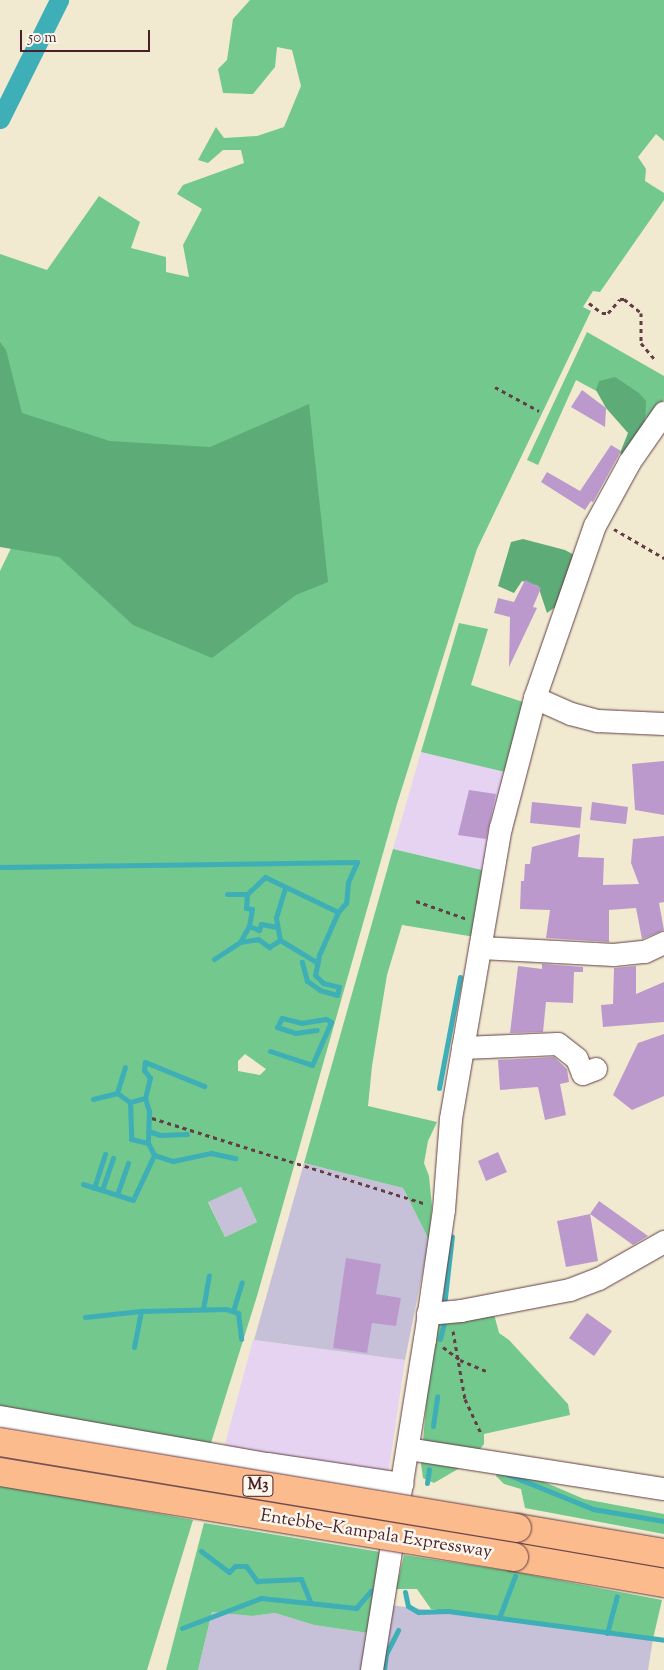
<!DOCTYPE html>
<meta charset="utf-8">
<style>
body{margin:0}
#map{position:relative;width:664px;height:1670px;overflow:hidden;background:#f1ead1;font-family:"Sorts Mill Goudy",serif}
div>[style]{position:absolute}
.built>*{inset:0;background:#e5d3f1}
.industrial>*{inset:0;background:#c7c0d9}
.green>*{inset:0;background:#72c88d}
.forest>*{inset:0;background:#5dac78}
.stream>*{height:5px;margin:-2.5px;padding:0 2.5px;transform-origin:2.5px;border-radius:2.5px;background:#3eafb7}
.canal>*{height:19px;margin:-9.5px;padding:0 9.5px;transform-origin:9.5px;border-radius:9.5px;background:#3eafb7}
.building>*{inset:0;background:#bc99cd}
.path>*{height:3px;margin-top:-1.5px;transform-origin:0;background:repeating-linear-gradient(90deg,#633d44 0 4px,transparent 0 8px)}
.roads{filter:drop-shadow(0 0 1px #633d44) drop-shadow(0 0 1px #633d44)}
.minor>*{height:22px;margin:-11px;padding:0 11px;transform-origin:11px;border-radius:11px;background:#fff}
.highway>*{height:28px;margin:-14px;padding:0 14px;transform-origin:14px;border-radius:14px;background:#fbbb8c}
.bridges{filter:drop-shadow(0 0 1px #633d44) drop-shadow(0 0 1px #633d44)}
.highway-bridge>*{height:28px;margin:-14px;padding:0 14px;transform-origin:14px;border-radius:14px;background:#fbbb8c}
span{translate:-50% -50%;white-space:nowrap;text-align:center;line-height:1.15;-webkit-text-stroke:5px #fbf7ec;paint-order:stroke}
.shield-label span{padding:1px 4px;background:#fbf7ec;border:1px solid;border-radius:4px;-webkit-text-stroke-width:0}
.shield-label{font-size:16px;color:#4a1f2b;font-weight:700}
.street-label{font-size:18px;color:#4a1f2b}
.scale{position:absolute;left:20px;top:30px;width:130px;height:22px;box-sizing:border-box;border:2px solid #4a1f2b;border-top:0;padding-left:6px;font-size:15px;line-height:18px;white-space:nowrap;color:#4a1f2b;-webkit-text-stroke:4px #fbf7ec;paint-order:stroke}
</style>
<div id="map">
<div class="built">
<i style="clip-path:polygon(421px 752px,505px 772px,486px 871px,393px 849px)"></i>
<i style="clip-path:polygon(253px 1340px,405px 1360px,389px 1469px,382px 1475px,224px 1448px)"></i>
</div>
<div class="industrial">
<i style="clip-path:polygon(304px 1163px,403px 1188px,429px 1240px,405px 1360px,254px 1340px)"></i>
<i style="clip-path:polygon(241px 1187px,257px 1222px,225px 1237px,208px 1201px)"></i>
<i style="clip-path:polygon(390px 1605px,653px 1639px,648px 1670px,382px 1670px)"></i>
<i style="clip-path:polygon(212px 1612px,252px 1616px,275px 1613px,314px 1625px,368px 1633px,362px 1670px,198px 1670px)"></i>
</div>
<div class="green">
<i style="clip-path:polygon(evenodd,250px 0,664px 0,664px 141px,656px 134px,638px 157px,646px 169px,645px 181px,664px 193px,664px 200px,600px 292px,593px 291px,583px 307px,591px 311px,477px 549px,397px 804px,257px 1296px,210px 1446px,0 1407px,0 571px,31px 507px,0 496px,0 254px,47px 270px,99px 196px,140px 222px,131px 248px,166px 257px,166px 272px,189px 277px,183px 245px,202px 209px,177px 194px,183px 185px,244px 163px,241px 150px,223px 150px,208px 163px,198px 160px,216px 127px,224px 138px,257px 136px,284px 127px,301px 86px,292px 50px,277px 47px,275px 67px,253px 94px,223px 93px,218px 69px,227px 60px,233px 19px,250px 0,245px 1054px,266px 1069px,260px 1075px,238px 1071px,238px 1061px,245px 1054px,250px 0,241px 1187px,257px 1222px,225px 1237px,208px 1202px,241px 1187px)"></i>
<i style="clip-path:polygon(587px 332px,664px 376px,664px 399px,650px 420px,576px 380px,538px 465px,527px 460px)"></i>
<i style="clip-path:polygon(459px 623px,488px 629px,471px 685px,523px 702px,505px 772px,421px 752px)"></i>
<i style="clip-path:polygon(393px 849px,486px 871px,475px 937px,402px 925px,387px 975px,372px 1066px,368px 1106px,437px 1122px,428px 1141px,424px 1163px,429px 1176px,432px 1207px,429px 1240px,403px 1188px,304px 1163px)"></i>
<i style="clip-path:polygon(494px 1314px,499px 1333px,509px 1340px,568px 1404px,570px 1415px,484px 1434px,484px 1444px,470px 1462px,434px 1483px,423px 1478px,421px 1464px,433px 1325px)"></i>
<i style="clip-path:polygon(507px 1466px,584px 1499px,664px 1514px,664px 1534px,525px 1508px,521px 1489px,504px 1484px,496px 1476px,498px 1470px)"></i>
<i style="clip-path:polygon(0 1485px,193px 1520px,147px 1670px,0 1670px)"></i>
<i style="clip-path:polygon(204px 1523px,380px 1552px,368px 1633px,314px 1625px,275px 1613px,252px 1616px,212px 1612px,198px 1670px,166px 1670px)"></i>
<i style="clip-path:polygon(404px 1555px,510px 1571px,662px 1600px,653px 1639px,431px 1609px,417px 1589px,396px 1589px)"></i>
</div>
<div class="forest">
<i style="clip-path:polygon(0 342px,6px 350px,22px 413px,110px 441px,210px 447px,309px 404px,328px 582px,296px 595px,212px 658px,133px 625px,59px 557px,0 547px)"></i>
<i style="clip-path:polygon(615px 377px,639px 393px,646px 401px,645px 434px,624px 457px,620px 453px,628px 433px,606px 408px,596px 390px,599px 381px)"></i>
<i style="clip-path:polygon(523px 539px,565px 550px,576px 556px,562px 602px,547px 613px,538px 586px,522px 581px,514px 593px,498px 586px,511px 542px)"></i>
</div>
<div class="stream">
<i style="left:0;top:867px;width:357px;rotate:-0.8deg"></i>
<i style="left:357px;top:862px;width:22px;rotate:114deg"></i>
<i style="left:348px;top:882px;width:21px;rotate:95deg"></i>
<i style="left:346px;top:903px;width:12px;rotate:132deg"></i>
<i style="left:338px;top:912px;width:47px;rotate:113.8deg"></i>
<i style="left:319px;top:955px;width:20px;rotate:101deg"></i>
<i style="left:315px;top:975px;width:11px;rotate:45deg"></i>
<i style="left:323px;top:983px;width:16px;rotate:14deg"></i>
<i style="left:339px;top:987px;width:8px;rotate:104deg"></i>
<i style="left:337px;top:995px;width:18px;rotate:-164deg"></i>
<i style="left:320px;top:990px;width:16px;rotate:-145deg"></i>
<i style="left:307px;top:981px;width:20px;rotate:-105deg"></i>
<i style="left:285px;top:888px;width:31px;rotate:107deg"></i>
<i style="left:276px;top:918px;width:22px;rotate:80deg"></i>
<i style="left:280px;top:940px;width:44px;rotate:31.2deg"></i>
<i style="left:227px;top:894px;width:20px"></i>
<i style="left:247px;top:894px;width:25px;rotate:-43deg"></i>
<i style="left:265px;top:877px;width:81px;rotate:25.6deg"></i>
<i style="left:249px;top:926px;width:11px;rotate:22deg"></i>
<i style="left:259px;top:930px;width:6px;rotate:-72deg"></i>
<i style="left:261px;top:924px;width:16px;rotate:11deg"></i>
<i style="left:240px;top:942px;width:18px;rotate:-61deg"></i>
<i style="left:249px;top:926px;width:17px;rotate:-80deg"></i>
<i style="left:252px;top:909px;width:6px;rotate:-171deg"></i>
<i style="left:246px;top:908px;width:14px;rotate:-86deg"></i>
<i style="left:214px;top:959px;width:31px;rotate:-33deg"></i>
<i style="left:240px;top:942px;width:18px;rotate:-9deg"></i>
<i style="left:258px;top:939px;width:14px;rotate:36deg"></i>
<i style="left:269px;top:947px;width:13px;rotate:-32deg"></i>
<i style="left:270px;top:1051px;width:44px;rotate:18.4deg"></i>
<i style="left:312px;top:1065px;width:47px;rotate:-66.2deg"></i>
<i style="left:331px;top:1022px;width:6px;rotate:-149deg"></i>
<i style="left:326px;top:1019px;width:24px;rotate:171deg"></i>
<i style="left:302px;top:1023px;width:21px;rotate:-166deg"></i>
<i style="left:282px;top:1018px;width:10px;rotate:119deg"></i>
<i style="left:277px;top:1027px;width:19px;rotate:18deg"></i>
<i style="left:295px;top:1033px;width:22px;rotate:-8deg"></i>
<i style="left:439px;top:1088px;width:113px;rotate:-79.3deg"></i>
<i style="left:117px;top:1093px;width:27px;rotate:-73deg"></i>
<i style="left:145px;top:1098px;width:21px;rotate:-76deg"></i>
<i style="left:150px;top:1078px;width:10px;rotate:-127deg"></i>
<i style="left:144px;top:1070px;width:8px;rotate:-83deg"></i>
<i style="left:145px;top:1062px;width:64px;rotate:22.1deg"></i>
<i style="left:93px;top:1099px;width:25px;rotate:-14deg"></i>
<i style="left:117px;top:1093px;width:16px;rotate:35deg"></i>
<i style="left:130px;top:1102px;width:37px;rotate:88deg"></i>
<i style="left:131px;top:1139px;width:17px;rotate:13deg"></i>
<i style="left:148px;top:1143px;width:13px;rotate:63deg"></i>
<i style="left:154px;top:1155px;width:20px;rotate:18deg"></i>
<i style="left:173px;top:1161px;width:39px;rotate:-12deg"></i>
<i style="left:211px;top:1153px;width:25px;rotate:12deg"></i>
<i style="left:130px;top:1102px;width:16px;rotate:-15deg"></i>
<i style="left:145px;top:1098px;width:14px;rotate:73deg"></i>
<i style="left:149px;top:1111px;width:32px;rotate:92deg"></i>
<i style="left:148px;top:1131px;width:13px;rotate:18deg"></i>
<i style="left:160px;top:1135px;width:27px;rotate:-2deg"></i>
<i style="left:83px;top:1184px;width:52px;rotate:17.7deg"></i>
<i style="left:133px;top:1200px;width:50px;rotate:-65deg"></i>
<i style="left:94px;top:1188px;width:36px;rotate:-72deg"></i>
<i style="left:102px;top:1190px;width:34px;rotate:-71deg"></i>
<i style="left:117px;top:1195px;width:34px;rotate:-71deg"></i>
<i style="left:444px;top:1306px;width:70px;rotate:-83.5deg"></i>
<i style="left:203px;top:1309px;width:34px;rotate:-80deg"></i>
<i style="left:233px;top:1311px;width:30px;rotate:-73deg"></i>
<i style="left:85px;top:1317px;width:56px;rotate:-6.1deg"></i>
<i style="left:141px;top:1311px;width:85px;rotate:-1.3deg"></i>
<i style="left:226px;top:1309px;width:13px;rotate:18deg"></i>
<i style="left:238px;top:1313px;width:26px;rotate:83deg"></i>
<i style="left:440px;top:1339px;width:16px;rotate:-76deg"></i>
<i style="left:134px;top:1347px;width:37px;rotate:-79deg"></i>
<i style="left:433px;top:1426px;width:30px;rotate:-82deg"></i>
<i style="left:507px;top:1474px;width:93px;rotate:22.1deg"></i>
<i style="left:593px;top:1509px;width:72px;rotate:9.6deg"></i>
<i style="left:427px;top:1483px;width:14px;rotate:-82deg"></i>
<i style="left:201px;top:1551px;width:35px;rotate:37deg"></i>
<i style="left:229px;top:1572px;width:8px;rotate:-45deg"></i>
<i style="left:235px;top:1566px;width:11px"></i>
<i style="left:246px;top:1566px;width:19px;rotate:54deg"></i>
<i style="left:257px;top:1581px;width:44px;rotate:-2.6deg"></i>
<i style="left:301px;top:1579px;width:24px;rotate:68deg"></i>
<i style="left:405px;top:1592px;width:14px;rotate:78deg"></i>
<i style="left:408px;top:1606px;width:12px;rotate:31deg"></i>
<i style="left:418px;top:1612px;width:30px;rotate:-2deg"></i>
<i style="left:448px;top:1611px;width:218px;rotate:7.6deg"></i>
<i style="left:499px;top:1618px;width:45px;rotate:-69.1deg"></i>
<i style="left:182px;top:1628px;width:85px;rotate:-20.8deg"></i>
<i style="left:261px;top:1598px;width:96px;rotate:6deg"></i>
<i style="left:356px;top:1608px;width:23px;rotate:-49deg"></i>
<i style="left:607px;top:1633px;width:38px;rotate:-75deg"></i>
<i style="left:384px;top:1670px;width:16px;rotate:-83deg"></i>
<i style="left:386px;top:1654px;width:27px;rotate:-63deg"></i>
</div>
<div class="canal">
<i style="left:0;top:119px;width:133px;rotate:-63.6deg"></i>
</div>
<div class="building">
<i style="clip-path:polygon(582px 390px,606px 408px,605px 427px,571px 407px)"></i>
<i style="clip-path:polygon(611px 445px,621px 451px,593px 502px,591px 501px,585px 510px,541px 482px,547px 472px,580px 491px)"></i>
<i style="clip-path:polygon(525px 580px,541px 588px,533px 607px,537px 608px,509px 667px,510px 617px,494px 613px,498px 598px,514px 602px)"></i>
<i style="clip-path:polygon(664px 761px,664px 815px,635px 810px,632px 764px)"></i>
<i style="clip-path:polygon(469px 790px,496px 794px,486px 839px,458px 835px)"></i>
<i style="clip-path:polygon(532px 802px,582px 807px,580px 828px,530px 823px)"></i>
<i style="clip-path:polygon(592px 802px,628px 807px,626px 824px,590px 820px)"></i>
<i style="clip-path:polygon(580px 834px,578px 857px,604px 858px,603px 885px,639px 884px,631px 863px,633px 839px,664px 836px,664px 902px,659px 903px,664px 930px,642px 939px,636px 908px,609px 910px,609px 942px,546px 938px,550px 910px,520px 909px,521px 881px,524px 881px,525px 864px,530px 864px,532px 847px)"></i>
<i style="clip-path:polygon(542px 964px,583px 967px,583px 972px,574px 972px,573px 1003px,546px 1002px,543px 1032px,510px 1033px,518px 966px,542px 969px)"></i>
<i style="clip-path:polygon(636px 966px,636px 994px,664px 982px,664px 1022px,603px 1027px,601px 1005px,613px 1004px,614px 968px)"></i>
<i style="clip-path:polygon(664px 1034px,664px 1096px,632px 1110px,613px 1095px,638px 1043px)"></i>
<i style="clip-path:polygon(554px 1057px,567px 1069px,569px 1082px,560px 1084px,566px 1115px,545px 1120px,538px 1087px,500px 1090px,498px 1060px)"></i>
<i style="clip-path:polygon(498px 1152px,507px 1172px,486px 1181px,478px 1161px)"></i>
<i style="clip-path:polygon(599px 1201px,648px 1236px,633px 1245px,590px 1214px)"></i>
<i style="clip-path:polygon(590px 1214px,598px 1261px,566px 1267px,557px 1221px)"></i>
<i style="clip-path:polygon(346px 1258px,381px 1264px,376px 1294px,401px 1298px,396px 1326px,372px 1323px,367px 1353px,333px 1348px)"></i>
<i style="clip-path:polygon(587px 1313px,612px 1331px,594px 1356px,569px 1338px)"></i>
</div>
<div class="path">
<i style="left:589px;top:303px;width:16px;rotate:38deg"></i>
<i style="left:602px;top:313px;width:6px"></i>
<i style="left:608px;top:313px;width:18px;rotate:-49deg"></i>
<i style="left:620px;top:299px;width:4px"></i>
<i style="left:624px;top:299px;width:22px;rotate:39deg"></i>
<i style="left:641px;top:313px;width:30px;rotate:90deg"></i>
<i style="left:641px;top:343px;width:23px;rotate:50deg"></i>
<i style="left:495px;top:387px;width:50px;rotate:28.6deg"></i>
<i style="left:614px;top:529px;width:58px;rotate:30.1deg"></i>
<i style="left:416px;top:901px;width:54px;rotate:19.4deg"></i>
<i style="left:152px;top:1118px;width:288px;rotate:17.4deg"></i>
<i style="left:453px;top:1331px;width:69px;rotate:80deg"></i>
<i style="left:465px;top:1399px;width:38px;rotate:65deg"></i>
<i style="left:443px;top:1347px;width:21px;rotate:37deg"></i>
<i style="left:460px;top:1360px;width:30px;rotate:23deg"></i>
</div>
<div class="roads">
<div class="minor">
<i style="left:535px;top:698px;width:39px;rotate:24deg"></i>
<i style="left:571px;top:714px;width:28px;rotate:15deg"></i>
<i style="left:598px;top:721px;width:66px;rotate:2.6deg"></i>
<i style="left:481px;top:948px;width:133px;rotate:3deg"></i>
<i style="left:614px;top:955px;width:31px;rotate:-6deg"></i>
<i style="left:645px;top:952px;width:21px;rotate:-25deg"></i>
<i style="left:463px;top:1048px;width:95px;rotate:-2.4deg"></i>
<i style="left:558px;top:1044px;width:24px;rotate:38deg"></i>
<i style="left:577px;top:1059px;width:16px;rotate:68deg"></i>
<i style="left:583px;top:1074px;width:14px;rotate:-21deg"></i>
<i style="left:428px;top:1314px;width:33px;rotate:-5deg"></i>
<i style="left:461px;top:1311px;width:111px;rotate:-10.9deg"></i>
<i style="left:570px;top:1290px;width:31px;rotate:-21deg"></i>
<i style="left:599px;top:1279px;width:75px;rotate:-29.6deg"></i>
<i style="left:0;top:1417px;width:271px;rotate:10deg"></i>
<i style="left:267px;top:1464px;width:137px;rotate:8.4deg"></i>
<i style="left:408px;top:1449px;width:259px;rotate:8.9deg"></i>
<i style="left:372px;top:1670px;width:334px;rotate:-80.9deg"></i>
<i style="left:425px;top:1340px;width:131px;rotate:-81.7deg"></i>
<i style="left:444px;top:1210px;width:91px;rotate:-85.6deg"></i>
<i style="left:451px;top:1119px;width:295px;rotate:-80.3deg"></i>
<i style="left:501px;top:828px;width:134px;rotate:-75.3deg"></i>
<i style="left:535px;top:698px;width:182px;rotate:-70.8deg"></i>
<i style="left:595px;top:526px;width:73px;rotate:-61.3deg"></i>
<i style="left:630px;top:462px;width:60px;rotate:-55.2deg"></i>
</div>
<div class="highway">
<i style="left:517px;top:1528px;width:149px;rotate:9.7deg"></i>
<i style="left:514px;top:1557px;width:152px;rotate:9.8deg"></i>
</div>
</div>
<div class="bridges">
<div class="highway-bridge">
<i style="left:0;top:1442px;width:524px;rotate:9.44deg"></i>
<i style="left:0;top:1472px;width:521px;rotate:9.39deg"></i>
</div>
</div>
<div class="shield-label">
<span style="left:258px;top:1486px">M3</span>
</div>
<div class="street-label">
<span style="left:376px;top:1535px;rotate:9deg">Entebbe–Kampala Expressway</span>
</div>
<div class="scale">50 m</div>
</div>
